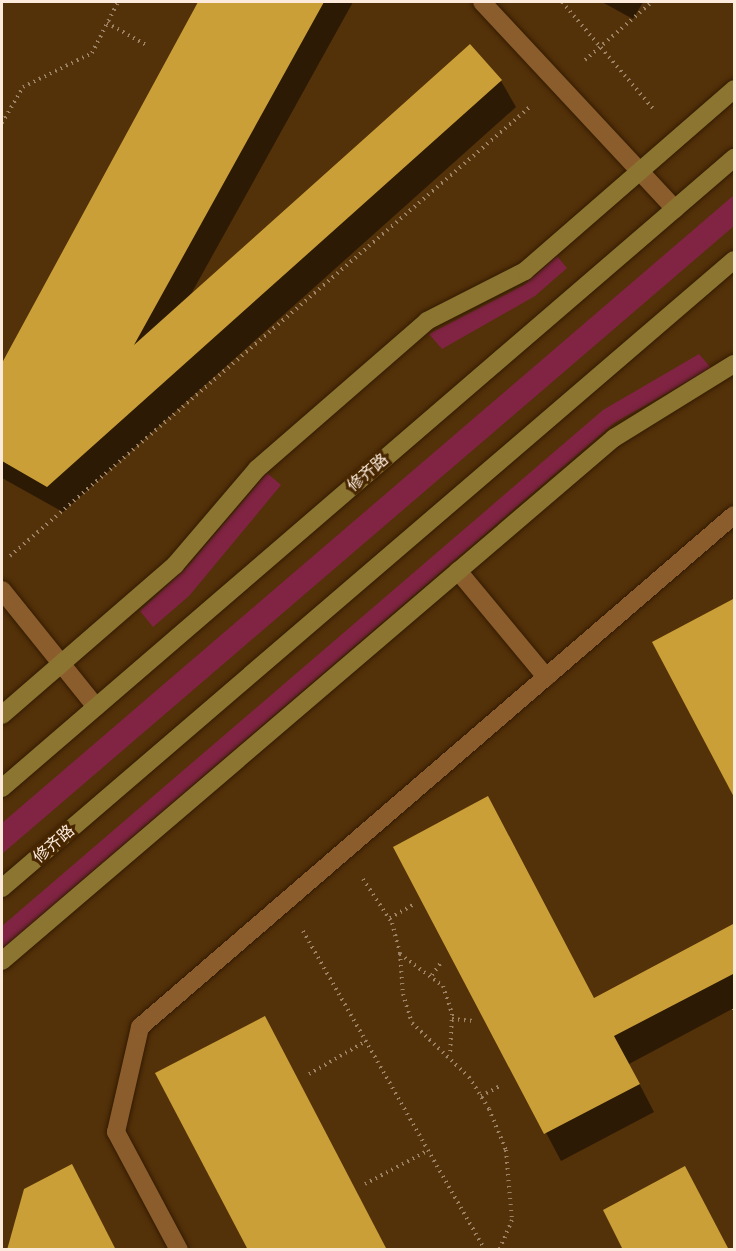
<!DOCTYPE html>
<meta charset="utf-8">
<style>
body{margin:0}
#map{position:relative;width:736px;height:1251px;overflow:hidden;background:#533109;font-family:Helvetica,"Noto Sans SC",sans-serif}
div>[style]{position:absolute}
.green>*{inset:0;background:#812443}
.shadow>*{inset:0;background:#0007}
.building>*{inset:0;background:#cb9f38}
.path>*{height:4px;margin-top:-2px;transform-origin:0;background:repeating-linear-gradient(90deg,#9d8365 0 1.5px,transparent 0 6px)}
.roads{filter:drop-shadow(0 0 2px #331b02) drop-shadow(0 0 2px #331b02)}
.street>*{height:18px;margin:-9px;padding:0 9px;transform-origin:9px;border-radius:9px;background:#8c5d2c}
.secondary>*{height:18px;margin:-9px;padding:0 9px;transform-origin:9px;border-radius:9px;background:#8b7531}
span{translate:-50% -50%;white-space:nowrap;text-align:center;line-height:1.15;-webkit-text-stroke:6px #482700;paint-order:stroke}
.street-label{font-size:16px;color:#fcebdc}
.frame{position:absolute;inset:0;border:3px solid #fcebdc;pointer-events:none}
</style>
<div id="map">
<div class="green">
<i style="clip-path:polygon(734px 195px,734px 226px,2px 854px,2px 823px)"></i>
<i style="clip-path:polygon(557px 256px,567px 268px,535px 296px,442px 349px,429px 334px,524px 285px)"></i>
<i style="clip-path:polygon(699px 354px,711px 368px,614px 423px,2px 949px,2px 926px,603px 410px)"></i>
<i style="clip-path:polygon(267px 473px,281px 485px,189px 596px,153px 627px,140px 611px,188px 566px)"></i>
</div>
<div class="shadow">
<i style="clip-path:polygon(201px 2px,353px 2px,190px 296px,470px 46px,501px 81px,516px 107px,63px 512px,2px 478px,2px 365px)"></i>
<i style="clip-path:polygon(602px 2px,643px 2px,633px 19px)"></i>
<i style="clip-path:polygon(395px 847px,594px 999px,734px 925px,734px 1008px,629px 1064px,654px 1112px,561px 1161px)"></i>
<i style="clip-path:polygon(71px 1166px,116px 1250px,9px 1250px)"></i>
</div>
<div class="building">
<i style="clip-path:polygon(198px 2px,324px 2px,134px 345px,470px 44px,502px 80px,47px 487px,2px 461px,2px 363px)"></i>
<i style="clip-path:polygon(735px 598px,735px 799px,652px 642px)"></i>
<i style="clip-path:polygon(488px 796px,594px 998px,735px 923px,735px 973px,614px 1036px,640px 1084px,544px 1134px,393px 847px)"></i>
<i style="clip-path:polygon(265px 1016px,387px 1250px,248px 1250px,155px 1073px)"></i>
<i style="clip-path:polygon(72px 1164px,116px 1250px,7px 1250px,24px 1189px)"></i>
<i style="clip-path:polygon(685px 1166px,729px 1250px,623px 1250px,603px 1210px)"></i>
</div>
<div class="path">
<i style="left:562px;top:2px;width:143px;rotate:49.5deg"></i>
<i style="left:107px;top:23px;width:45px;rotate:29.4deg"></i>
<i style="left:585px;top:60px;width:89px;rotate:-40.9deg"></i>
<i style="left:2px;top:123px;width:42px;rotate:-59.7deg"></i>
<i style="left:23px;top:87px;width:77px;rotate:-26.2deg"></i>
<i style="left:92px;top:53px;width:57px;rotate:-63deg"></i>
<i style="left:10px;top:556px;width:688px;rotate:-40.82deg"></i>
<i style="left:363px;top:879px;width:53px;rotate:56.6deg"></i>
<i style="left:392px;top:923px;width:31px;rotate:75deg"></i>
<i style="left:400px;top:953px;width:41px;rotate:85.8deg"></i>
<i style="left:403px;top:994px;width:30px;rotate:73deg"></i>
<i style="left:412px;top:1023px;width:79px;rotate:43.5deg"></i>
<i style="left:469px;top:1077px;width:38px;rotate:58deg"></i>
<i style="left:489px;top:1109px;width:44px;rotate:67.5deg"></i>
<i style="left:506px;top:1150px;width:70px;rotate:85.1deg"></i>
<i style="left:512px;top:1220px;width:33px;rotate:113deg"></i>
<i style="left:390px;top:918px;width:28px;rotate:-30deg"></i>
<i style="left:303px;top:931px;width:367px;rotate:60.3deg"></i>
<i style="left:400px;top:954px;width:54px;rotate:36.7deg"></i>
<i style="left:443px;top:986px;width:29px;rotate:72deg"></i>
<i style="left:452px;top:1014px;width:41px;rotate:92.8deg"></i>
<i style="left:432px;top:975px;width:17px;rotate:-54deg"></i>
<i style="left:734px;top:1009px;width:1px;rotate:90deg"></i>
<i style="left:452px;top:1019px;width:22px;rotate:5deg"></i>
<i style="left:309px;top:1074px;width:66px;rotate:-30.1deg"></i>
<i style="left:481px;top:1096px;width:21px;rotate:-28deg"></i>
<i style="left:365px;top:1184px;width:72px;rotate:-28deg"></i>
</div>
<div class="roads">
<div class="street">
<i style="left:482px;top:2px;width:283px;rotate:47deg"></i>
<i style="left:458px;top:571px;width:138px;rotate:50.3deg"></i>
<i style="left:2px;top:590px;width:150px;rotate:51.2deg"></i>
<i style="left:179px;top:1250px;width:134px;rotate:-118.1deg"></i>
<i style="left:116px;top:1132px;width:108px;rotate:-77.1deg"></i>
<i style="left:140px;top:1027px;width:784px;rotate:-40.76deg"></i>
</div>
<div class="secondary">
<i style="left:2px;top:715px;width:229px;rotate:-40.9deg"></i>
<i style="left:175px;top:565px;width:126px;rotate:-49.5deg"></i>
<i style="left:257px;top:469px;width:225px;rotate:-41deg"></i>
<i style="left:427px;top:321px;width:110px;rotate:-27deg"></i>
<i style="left:525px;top:271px;width:277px;rotate:-41deg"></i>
<i style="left:2px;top:788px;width:966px;rotate:-40.72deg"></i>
<i style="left:2px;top:888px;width:964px;rotate:-40.63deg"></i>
<i style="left:2px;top:961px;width:805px;rotate:-40.52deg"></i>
<i style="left:614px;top:438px;width:141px;rotate:-31.7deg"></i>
</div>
</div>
<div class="street-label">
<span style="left:368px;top:473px;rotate:-41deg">修齐路</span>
<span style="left:54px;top:844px;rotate:-41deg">修齐路</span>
</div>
<div class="frame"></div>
</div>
